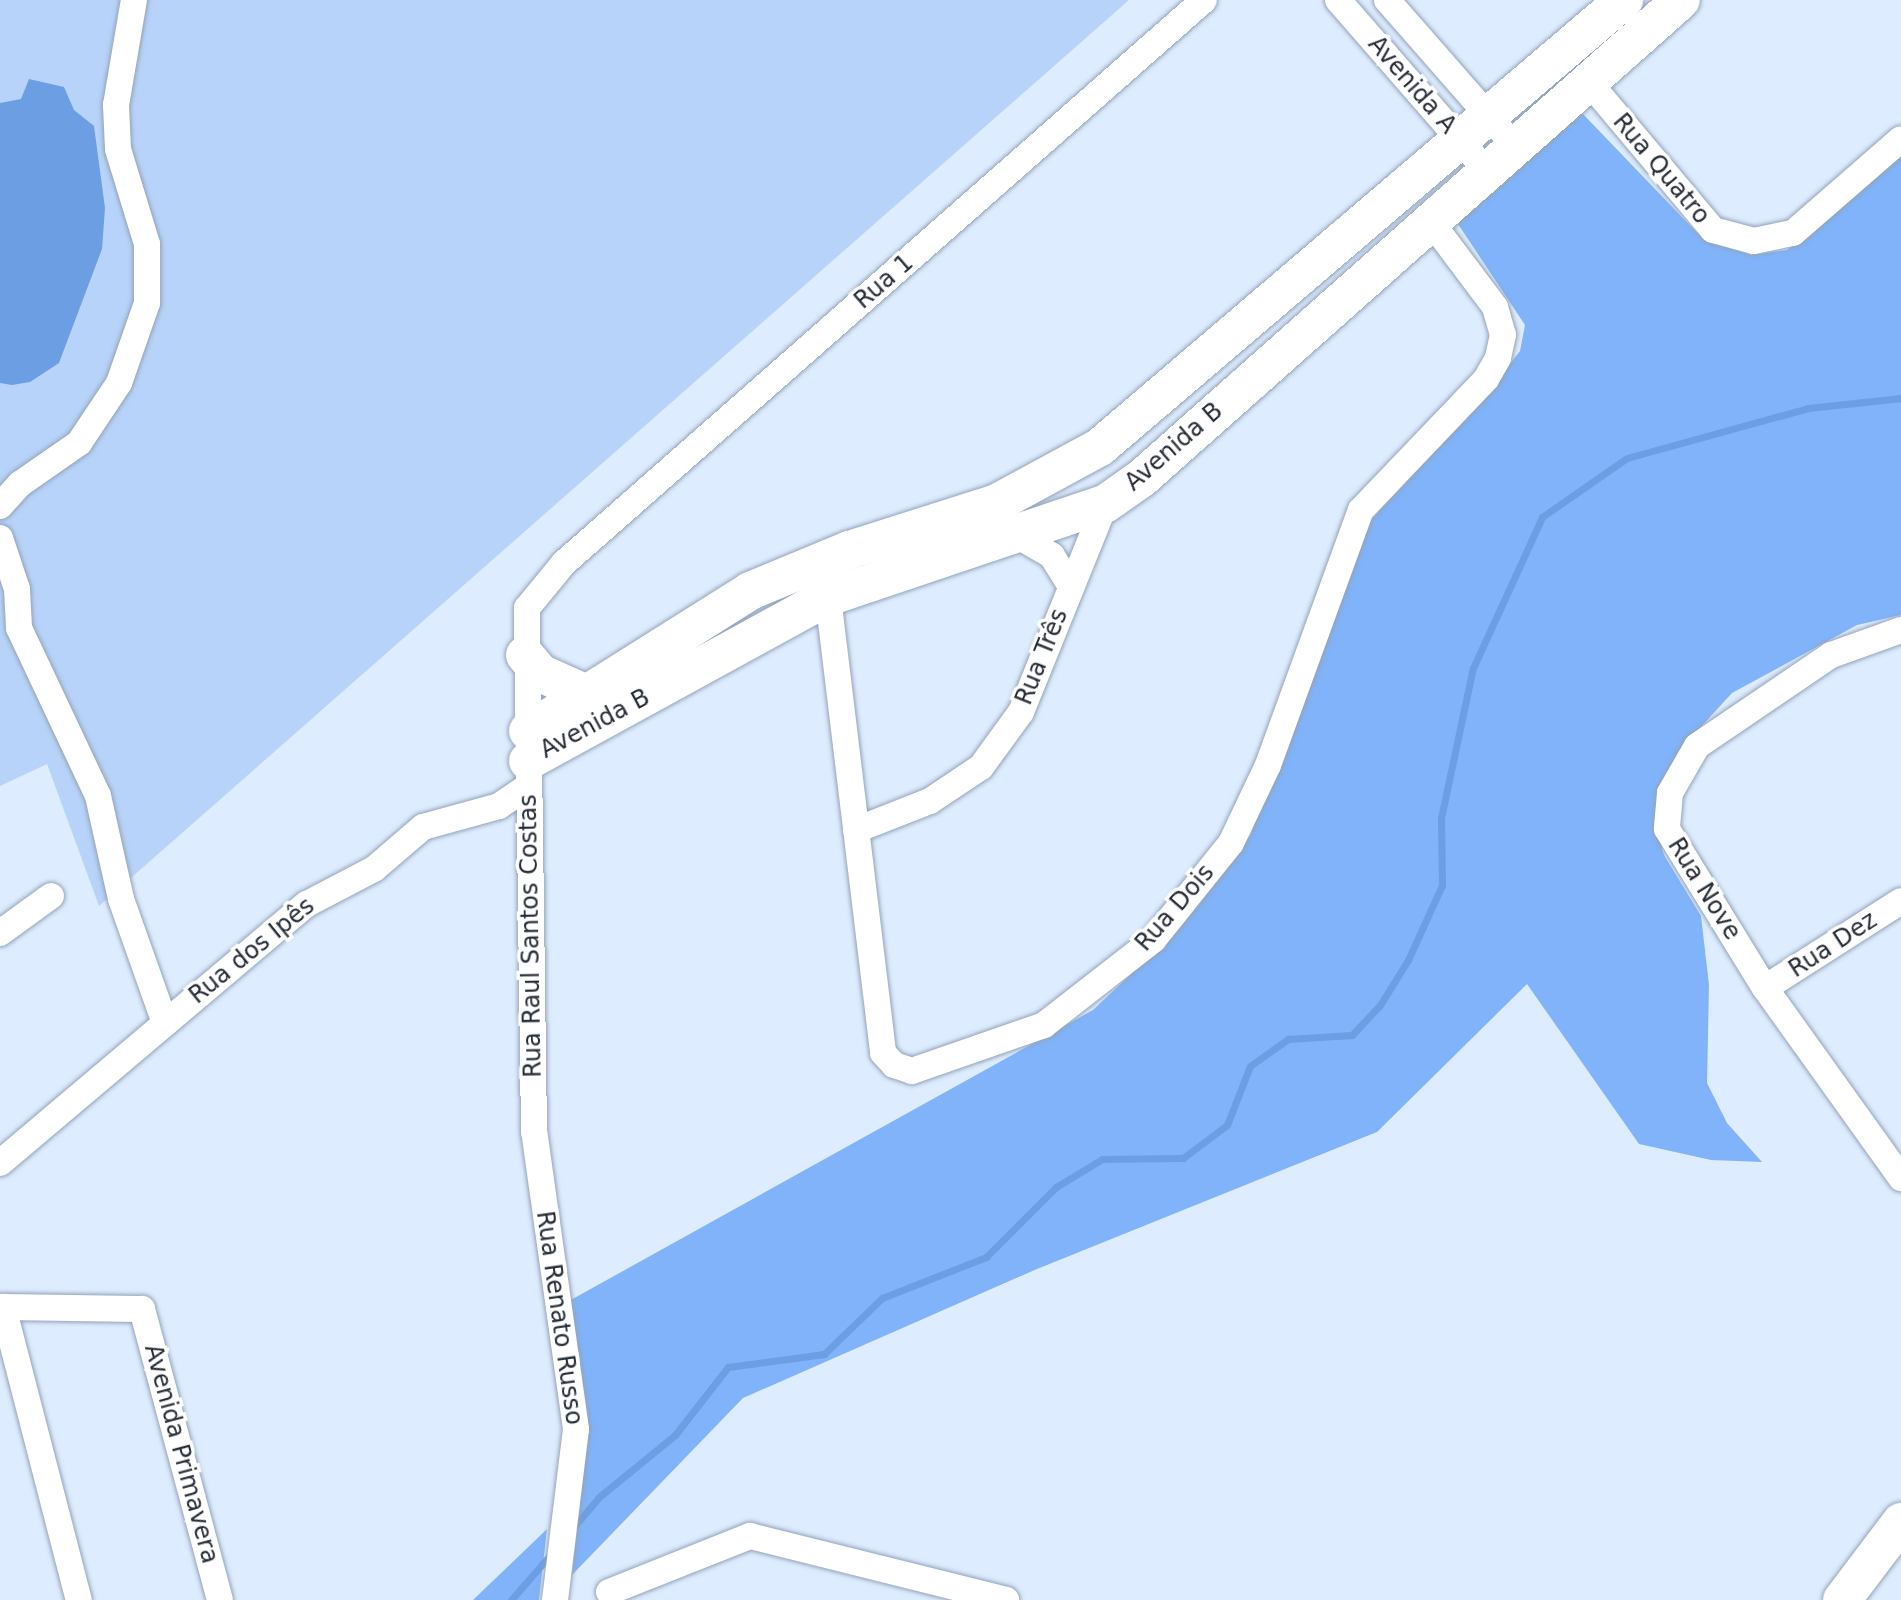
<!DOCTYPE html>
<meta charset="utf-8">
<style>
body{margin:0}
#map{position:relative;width:1901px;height:1600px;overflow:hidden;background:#deecff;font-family:"DejaVu Sans",sans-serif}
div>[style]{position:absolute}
.green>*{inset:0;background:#b7d3f9}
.forest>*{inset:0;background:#80b3f9}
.water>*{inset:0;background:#6c9ee3}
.stream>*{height:7px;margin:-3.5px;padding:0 3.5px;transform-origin:3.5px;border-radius:3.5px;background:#6c9ee3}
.roads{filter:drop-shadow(0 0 2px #93a3b9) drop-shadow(0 0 2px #93a3b9)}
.street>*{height:26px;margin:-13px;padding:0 13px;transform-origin:13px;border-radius:13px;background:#fff}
.secondary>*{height:38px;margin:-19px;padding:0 19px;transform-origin:19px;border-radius:19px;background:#fff}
span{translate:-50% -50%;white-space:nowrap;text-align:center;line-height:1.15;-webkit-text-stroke:7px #fff;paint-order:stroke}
.street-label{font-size:24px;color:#272d36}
</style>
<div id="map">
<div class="green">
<i style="clip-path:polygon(0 0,1129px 0,99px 906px,47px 764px,0 786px)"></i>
</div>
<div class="forest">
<i style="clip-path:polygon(1582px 113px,1704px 240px,1751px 255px,1787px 250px,1901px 156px,1901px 615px,1857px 625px,1732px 693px,1678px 752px,1654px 821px,1664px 855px,1701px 916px,1709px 985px,1707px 1083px,1727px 1123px,1762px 1162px,1711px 1160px,1639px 1144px,1527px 984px,1377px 1132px,1037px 1269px,743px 1398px,572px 1575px,587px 1440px,569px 1301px,1093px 1010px,1181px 927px,1251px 834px,1370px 521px,1478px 405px,1520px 351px,1525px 325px,1456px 221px)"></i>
<i style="clip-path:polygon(547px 1529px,539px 1600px,473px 1600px)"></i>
</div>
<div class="water">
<i style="clip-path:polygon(29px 79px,64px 87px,74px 110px,94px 126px,105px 208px,102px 249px,59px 363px,30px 382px,12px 385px,0 383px,0 103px,21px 99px)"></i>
</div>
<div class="stream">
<i style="left:572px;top:1529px;width:42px;rotate:-49.8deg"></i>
<i style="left:599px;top:1497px;width:98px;rotate:-39.2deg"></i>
<i style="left:675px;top:1435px;width:86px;rotate:-52.1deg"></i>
<i style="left:728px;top:1367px;width:97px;rotate:-7.7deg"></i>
<i style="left:824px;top:1354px;width:81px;rotate:-44deg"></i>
<i style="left:882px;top:1298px;width:112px;rotate:-21.5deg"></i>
<i style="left:986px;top:1257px;width:99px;rotate:-45deg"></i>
<i style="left:1056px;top:1187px;width:54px;rotate:-31.3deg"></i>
<i style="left:1102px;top:1159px;width:81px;rotate:-0.7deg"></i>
<i style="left:1183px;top:1158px;width:55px;rotate:-36.9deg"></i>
<i style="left:1227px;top:1125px;width:63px;rotate:-68.7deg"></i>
<i style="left:1250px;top:1066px;width:47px;rotate:-35.4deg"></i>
<i style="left:1288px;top:1039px;width:64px;rotate:-3.6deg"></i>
<i style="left:1352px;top:1035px;width:41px;rotate:-47deg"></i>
<i style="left:1380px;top:1005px;width:53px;rotate:-58.1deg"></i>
<i style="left:1408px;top:960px;width:82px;rotate:-65.6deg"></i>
<i style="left:1442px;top:885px;width:67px;rotate:-90.9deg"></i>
<i style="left:1441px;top:818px;width:153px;rotate:-78deg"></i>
<i style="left:1473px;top:668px;width:166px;rotate:-65.4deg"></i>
<i style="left:1542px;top:517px;width:103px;rotate:-34.8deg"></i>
<i style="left:1627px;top:458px;width:188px;rotate:-15.4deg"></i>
<i style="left:1808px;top:408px;width:94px;rotate:-6.1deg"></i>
<i style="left:511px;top:1600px;width:61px;rotate:-49deg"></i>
</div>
<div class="roads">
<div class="street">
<i style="left:1338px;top:0;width:225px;rotate:49deg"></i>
<i style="left:1387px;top:0;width:193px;rotate:48.8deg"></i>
<i style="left:1588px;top:81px;width:194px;rotate:50deg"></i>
<i style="left:1713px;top:230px;width:42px;rotate:15deg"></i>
<i style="left:1754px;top:241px;width:40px;rotate:-12deg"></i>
<i style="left:1793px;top:233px;width:143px;rotate:-41deg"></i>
<i style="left:0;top:506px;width:30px;rotate:-48deg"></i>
<i style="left:20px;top:484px;width:72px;rotate:-34.8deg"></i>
<i style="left:79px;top:443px;width:72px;rotate:-56.3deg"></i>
<i style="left:119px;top:383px;width:85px;rotate:-70.7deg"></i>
<i style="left:147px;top:303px;width:59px;rotate:-90deg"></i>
<i style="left:147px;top:244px;width:99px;rotate:-107deg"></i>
<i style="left:118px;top:149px;width:44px;rotate:-92.6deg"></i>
<i style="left:116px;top:105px;width:107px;rotate:-80.3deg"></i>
<i style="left:1018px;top:536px;width:39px;rotate:30deg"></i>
<i style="left:1052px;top:556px;width:36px;rotate:58deg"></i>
<i style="left:0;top:538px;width:54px;rotate:71.6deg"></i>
<i style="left:17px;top:589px;width:39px;rotate:87deg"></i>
<i style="left:19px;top:628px;width:186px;rotate:64.8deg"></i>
<i style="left:98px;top:796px;width:106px;rotate:77.4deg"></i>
<i style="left:121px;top:899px;width:132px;rotate:70.5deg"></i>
<i style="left:828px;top:597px;width:459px;rotate:83.1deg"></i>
<i style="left:883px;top:1053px;width:16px;rotate:47deg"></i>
<i style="left:894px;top:1065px;width:19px;rotate:18deg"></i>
<i style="left:912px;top:1071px;width:140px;rotate:-19.2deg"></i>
<i style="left:1044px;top:1025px;width:138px;rotate:-37.9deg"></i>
<i style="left:1153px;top:940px;width:124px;rotate:-51.2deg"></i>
<i style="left:1231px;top:843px;width:86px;rotate:-64.6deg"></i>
<i style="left:1268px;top:765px;width:271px;rotate:-70deg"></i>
<i style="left:1361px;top:510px;width:181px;rotate:-46.3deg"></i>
<i style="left:1486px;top:379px;width:24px;rotate:-60deg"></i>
<i style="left:1498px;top:358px;width:24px;rotate:-78deg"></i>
<i style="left:1503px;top:335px;width:29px;rotate:-106deg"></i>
<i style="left:1495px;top:307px;width:110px;rotate:-126.9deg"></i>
<i style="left:1901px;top:630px;width:74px;rotate:160.3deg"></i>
<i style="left:1831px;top:655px;width:162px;rotate:145.8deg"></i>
<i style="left:1697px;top:746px;width:54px;rotate:119.9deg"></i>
<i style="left:1670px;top:793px;width:36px;rotate:95deg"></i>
<i style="left:1667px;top:829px;width:187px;rotate:58.4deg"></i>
<i style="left:1765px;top:988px;width:234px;rotate:54.4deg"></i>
<i style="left:856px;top:830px;width:79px;rotate:-21.4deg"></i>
<i style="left:930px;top:801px;width:61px;rotate:-33.7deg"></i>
<i style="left:981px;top:767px;width:68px;rotate:-54deg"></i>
<i style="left:1021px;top:712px;width:224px;rotate:-68deg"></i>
<i style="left:0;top:933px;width:63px;rotate:-36deg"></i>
<i style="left:1765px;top:988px;width:161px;rotate:-32.6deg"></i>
<i style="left:0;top:1163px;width:402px;rotate:-40.2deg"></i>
<i style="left:307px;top:904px;width:76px;rotate:-27.6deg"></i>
<i style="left:374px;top:869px;width:65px;rotate:-40.6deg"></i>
<i style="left:423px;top:827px;width:79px;rotate:-15.4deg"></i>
<i style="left:499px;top:806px;width:36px;rotate:-34deg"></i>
<i style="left:0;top:1307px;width:142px;rotate:0.8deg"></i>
<i style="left:142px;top:1309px;width:301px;rotate:75deg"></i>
<i style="left:3px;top:1307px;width:303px;rotate:75.5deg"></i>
<i style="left:609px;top:1592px;width:152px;rotate:-21.7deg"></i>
<i style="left:750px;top:1536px;width:264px;rotate:14deg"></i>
<i style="left:555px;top:1600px;width:172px;rotate:-83deg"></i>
<i style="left:576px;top:1429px;width:300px;rotate:-98deg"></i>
<i style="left:534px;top:1132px;width:524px;rotate:-90.77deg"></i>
<i style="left:527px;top:608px;width:58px;rotate:-50.6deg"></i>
<i style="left:564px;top:563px;width:852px;rotate:-41.34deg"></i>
</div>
<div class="secondary">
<i style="left:525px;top:655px;width:23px;rotate:50deg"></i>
<i style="left:540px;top:673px;width:51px;rotate:24.1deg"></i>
<i style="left:528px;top:731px;width:262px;rotate:-32.2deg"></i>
<i style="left:750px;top:591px;width:107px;rotate:-22.5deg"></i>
<i style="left:849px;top:550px;width:155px;rotate:-17.6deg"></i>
<i style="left:997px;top:503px;width:117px;rotate:-28.5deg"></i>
<i style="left:1100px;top:447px;width:689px;rotate:-40.47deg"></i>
<i style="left:528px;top:761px;width:342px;rotate:-28.7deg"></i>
<i style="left:828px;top:597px;width:292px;rotate:-18.6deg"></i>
<i style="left:1105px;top:504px;width:45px;rotate:-35.1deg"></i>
<i style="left:1142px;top:478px;width:720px;rotate:-41.57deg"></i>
<i style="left:1842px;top:1600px;width:98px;rotate:-52.9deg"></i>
</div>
</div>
<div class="street-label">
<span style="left:1412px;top:85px;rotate:49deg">Avenida A</span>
<span style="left:1661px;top:169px;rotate:50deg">Rua Quatro</span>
<span style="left:884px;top:282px;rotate:-41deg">Rua 1</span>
<span style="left:1174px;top:447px;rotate:-41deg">Avenida B</span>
<span style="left:1042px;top:657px;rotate:-68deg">Rua Três</span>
<span style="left:595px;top:724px;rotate:-28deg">Avenida B</span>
<span style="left:1704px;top:889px;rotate:58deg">Rua Nove</span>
<span style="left:1175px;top:908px;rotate:-49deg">Rua Dois</span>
<span style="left:531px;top:936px;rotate:-91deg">Rua Raul Santos Costas</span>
<span style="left:1833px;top:945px;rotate:-33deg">Rua Dez</span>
<span style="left:252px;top:951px;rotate:-39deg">Rua dos Ipês</span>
<span style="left:559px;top:1318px;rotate:82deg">Rua Renato Russo</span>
<span style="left:181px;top:1454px;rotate:75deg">Avenida Primavera</span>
</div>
</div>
